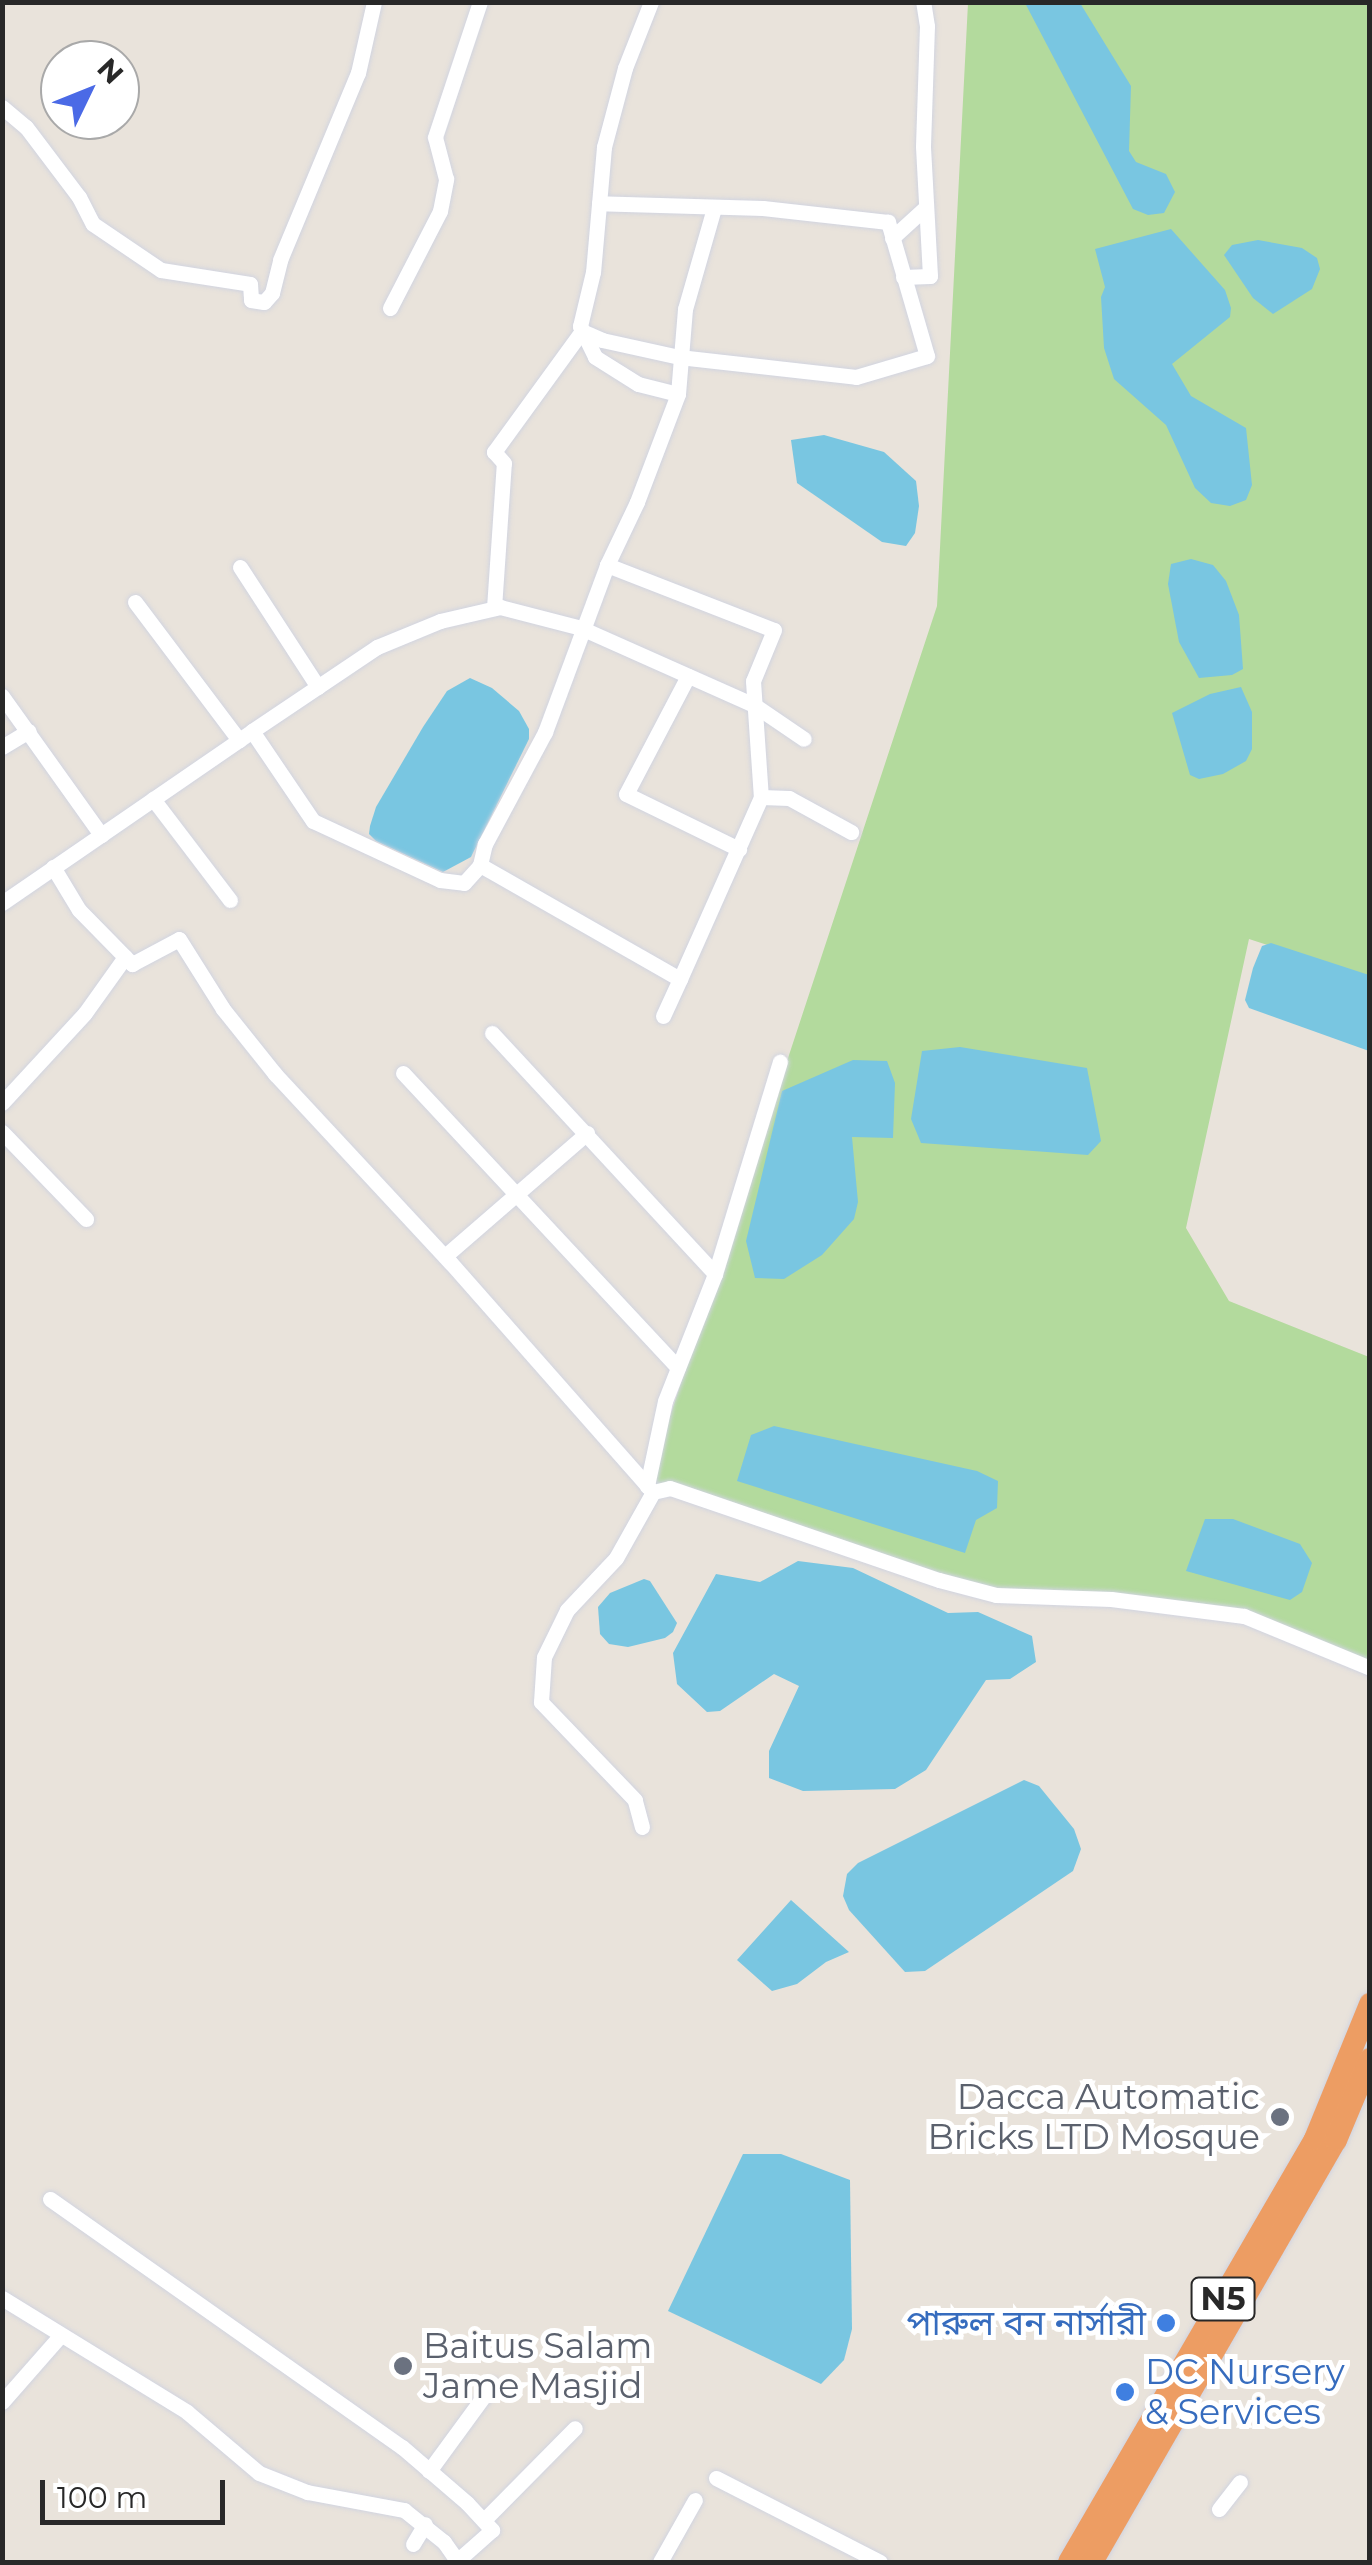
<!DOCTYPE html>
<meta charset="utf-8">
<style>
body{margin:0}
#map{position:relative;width:1372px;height:2565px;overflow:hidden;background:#e9e3db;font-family:Montserrat,"Noto Sans Bengali",sans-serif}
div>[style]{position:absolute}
.green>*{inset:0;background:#b3da9d}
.water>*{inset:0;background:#79c6e1}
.roads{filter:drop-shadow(0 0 2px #d1d4e0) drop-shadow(0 0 2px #d1d4e0)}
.minor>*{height:15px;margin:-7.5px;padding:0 7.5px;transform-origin:7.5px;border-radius:7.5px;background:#fff}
.highway>*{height:22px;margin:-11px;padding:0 11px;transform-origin:11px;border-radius:11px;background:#ed9d63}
.dots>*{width:28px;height:28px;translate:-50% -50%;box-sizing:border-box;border:5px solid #fff;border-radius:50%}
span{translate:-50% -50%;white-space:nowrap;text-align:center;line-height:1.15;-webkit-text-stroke:10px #fff;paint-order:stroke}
.shield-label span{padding:2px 8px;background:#fff;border:2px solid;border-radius:8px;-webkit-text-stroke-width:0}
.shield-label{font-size:32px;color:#282828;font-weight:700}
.worship-label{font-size:35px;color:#5b616d}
.right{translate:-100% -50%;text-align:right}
.left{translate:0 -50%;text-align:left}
.shop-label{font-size:35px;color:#366cbe}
.frame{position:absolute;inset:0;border:5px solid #282828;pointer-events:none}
.north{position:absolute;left:40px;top:40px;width:100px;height:100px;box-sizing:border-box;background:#fff;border:2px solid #a9a9a9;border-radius:50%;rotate:47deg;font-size:28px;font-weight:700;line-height:40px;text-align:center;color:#282828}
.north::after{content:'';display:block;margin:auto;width:35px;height:45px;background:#4b6ae6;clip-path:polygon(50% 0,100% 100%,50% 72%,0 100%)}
.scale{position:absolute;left:40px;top:2480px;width:185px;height:45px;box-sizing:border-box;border:5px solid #282828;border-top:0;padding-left:12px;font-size:30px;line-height:35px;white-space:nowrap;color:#282828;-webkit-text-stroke:8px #fff;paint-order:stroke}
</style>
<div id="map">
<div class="green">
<i style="clip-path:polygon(968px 3px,1369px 3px,1369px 978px,1249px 939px,1186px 1228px,1229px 1301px,1369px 1357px,1369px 1671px,1244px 1616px,963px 1586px,647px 1486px,937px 606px)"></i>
</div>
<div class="water">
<i style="clip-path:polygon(1025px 3px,1080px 3px,1131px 86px,1129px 151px,1136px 162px,1166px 174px,1175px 192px,1164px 213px,1148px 215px,1133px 209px)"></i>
<i style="clip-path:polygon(1171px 229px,1225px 290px,1231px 308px,1230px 317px,1172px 364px,1191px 396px,1246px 428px,1252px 485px,1246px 500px,1230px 506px,1211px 503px,1195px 488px,1166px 425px,1114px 379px,1104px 348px,1101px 297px,1105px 287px,1095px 249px)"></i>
<i style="clip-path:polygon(1258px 240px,1302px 248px,1317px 258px,1320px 269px,1312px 289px,1273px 314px,1253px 298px,1224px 255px,1232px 245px)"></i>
<i style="clip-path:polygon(824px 435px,884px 452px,916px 481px,919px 506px,915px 533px,906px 546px,882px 542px,797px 483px,791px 440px)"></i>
<i style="clip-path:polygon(1191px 559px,1213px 565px,1226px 581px,1239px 615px,1243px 669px,1232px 675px,1199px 678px,1179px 642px,1168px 584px,1171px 564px)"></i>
<i style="clip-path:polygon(470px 678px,492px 688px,519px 711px,529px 729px,529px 739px,471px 857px,443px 872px,376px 841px,369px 834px,370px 826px,376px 807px,423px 727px,447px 691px)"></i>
<i style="clip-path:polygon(1241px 687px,1252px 712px,1252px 749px,1246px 761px,1223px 774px,1199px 779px,1190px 775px,1172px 713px,1210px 694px)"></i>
<i style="clip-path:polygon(1271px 943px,1369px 975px,1369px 1051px,1249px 1008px,1245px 1000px,1253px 968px,1262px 946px)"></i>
<i style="clip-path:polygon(960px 1047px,1087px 1068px,1101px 1141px,1088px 1155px,921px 1143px,911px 1119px,922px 1051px)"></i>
<i style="clip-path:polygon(853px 1060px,887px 1061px,895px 1083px,893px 1138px,852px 1137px,858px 1202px,854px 1219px,822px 1255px,784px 1279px,755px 1278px,746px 1241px,782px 1091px)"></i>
<i style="clip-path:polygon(774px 1426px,977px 1471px,998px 1481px,997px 1508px,976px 1520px,965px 1553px,737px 1481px,751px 1435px)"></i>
<i style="clip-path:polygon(1205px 1519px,1233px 1519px,1300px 1544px,1312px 1563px,1302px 1592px,1290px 1600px,1186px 1571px)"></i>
<i style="clip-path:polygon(798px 1561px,853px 1568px,948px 1613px,978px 1612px,1032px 1636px,1036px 1662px,1010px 1679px,986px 1680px,926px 1770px,895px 1789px,803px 1791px,769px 1778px,769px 1751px,799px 1686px,774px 1674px,720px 1711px,707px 1712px,677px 1684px,673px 1653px,716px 1574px,760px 1582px)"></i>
<i style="clip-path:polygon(644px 1579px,650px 1581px,677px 1623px,673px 1632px,665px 1638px,628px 1647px,609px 1644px,600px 1634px,598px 1607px,610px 1593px)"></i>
<i style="clip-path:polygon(1024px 1780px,1039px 1786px,1074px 1829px,1081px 1849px,1073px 1871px,925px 1971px,905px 1972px,849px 1910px,843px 1896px,847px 1874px,858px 1863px)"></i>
<i style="clip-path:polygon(791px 1900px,849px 1952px,826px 1962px,797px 1984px,772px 1991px,737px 1960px)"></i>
<i style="clip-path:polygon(743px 2154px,781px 2154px,850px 2180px,852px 2329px,844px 2360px,821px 2384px,668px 2311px)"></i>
</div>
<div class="roads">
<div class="minor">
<i style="left:651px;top:2px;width:71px;rotate:111.5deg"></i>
<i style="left:625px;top:68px;width:82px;rotate:104.9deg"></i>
<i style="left:604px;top:147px;width:125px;rotate:95deg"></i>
<i style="left:593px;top:272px;width:56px;rotate:103.5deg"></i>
<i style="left:580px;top:326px;width:34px;rotate:64deg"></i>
<i style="left:595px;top:357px;width:51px;rotate:32.1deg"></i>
<i style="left:638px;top:384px;width:41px;rotate:14deg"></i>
<i style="left:2px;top:107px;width:31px;rotate:40deg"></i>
<i style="left:26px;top:127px;width:88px;rotate:52.9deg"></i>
<i style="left:79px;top:197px;width:30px;rotate:63deg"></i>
<i style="left:93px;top:224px;width:82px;rotate:34.1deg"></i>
<i style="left:161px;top:270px;width:90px;rotate:8.9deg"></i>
<i style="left:250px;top:284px;width:16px;rotate:86deg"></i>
<i style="left:251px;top:300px;width:13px;rotate:9deg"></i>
<i style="left:264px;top:302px;width:12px;rotate:-48deg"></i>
<i style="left:272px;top:293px;width:34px;rotate:-76deg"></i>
<i style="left:280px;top:260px;width:203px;rotate:-67.4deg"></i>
<i style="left:358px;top:73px;width:73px;rotate:-77.3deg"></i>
<i style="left:714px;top:208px;width:105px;rotate:106deg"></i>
<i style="left:685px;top:309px;width:85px;rotate:94.7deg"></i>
<i style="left:678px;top:394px;width:116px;rotate:110.8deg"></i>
<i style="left:637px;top:502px;width:70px;rotate:115.5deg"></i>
<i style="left:607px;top:565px;width:179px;rotate:21.3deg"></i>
<i style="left:774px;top:630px;width:55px;rotate:112.4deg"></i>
<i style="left:753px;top:681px;width:116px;rotate:86.1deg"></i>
<i style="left:892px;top:238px;width:46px;rotate:-42.4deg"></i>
<i style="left:903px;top:277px;width:27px;rotate:-2deg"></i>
<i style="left:930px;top:276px;width:130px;rotate:-93.1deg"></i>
<i style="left:923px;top:146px;width:120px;rotate:-88.1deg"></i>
<i style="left:927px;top:26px;width:24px;rotate:-99deg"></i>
<i style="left:390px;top:308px;width:109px;rotate:-62.7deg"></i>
<i style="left:440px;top:211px;width:33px;rotate:-79deg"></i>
<i style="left:446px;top:179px;width:43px;rotate:-104.7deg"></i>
<i style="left:435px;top:137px;width:142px;rotate:-71.6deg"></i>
<i style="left:240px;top:567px;width:143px;rotate:57deg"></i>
<i style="left:135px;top:602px;width:173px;rotate:53deg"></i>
<i style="left:494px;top:608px;width:145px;rotate:-86.1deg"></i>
<i style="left:504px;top:463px;width:15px;rotate:-132deg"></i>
<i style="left:494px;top:452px;width:150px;rotate:-54deg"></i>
<i style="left:582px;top:331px;width:22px;rotate:24deg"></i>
<i style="left:602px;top:340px;width:79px;rotate:12.4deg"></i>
<i style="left:679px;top:357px;width:178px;rotate:6.4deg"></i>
<i style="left:856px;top:377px;width:74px;rotate:-16.5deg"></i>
<i style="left:927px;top:356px;width:140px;rotate:-106.2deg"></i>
<i style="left:888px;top:222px;width:126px;rotate:-173.6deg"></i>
<i style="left:763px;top:208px;width:164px;rotate:-178.3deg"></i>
<i style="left:688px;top:676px;width:133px;rotate:117.7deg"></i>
<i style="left:626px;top:794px;width:126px;rotate:26deg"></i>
<i style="left:2px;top:696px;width:171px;rotate:54.5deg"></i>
<i style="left:252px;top:731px;width:151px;rotate:-33.9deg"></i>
<i style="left:377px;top:647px;width:68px;rotate:-22.4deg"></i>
<i style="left:440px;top:621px;width:62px;rotate:-13.1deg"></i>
<i style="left:500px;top:607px;width:84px;rotate:14.5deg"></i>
<i style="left:581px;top:628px;width:189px;rotate:24deg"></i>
<i style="left:754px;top:705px;width:60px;rotate:34.2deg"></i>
<i style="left:2px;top:747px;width:31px;rotate:-31deg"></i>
<i style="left:153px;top:799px;width:127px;rotate:52.7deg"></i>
<i style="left:480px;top:865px;width:230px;rotate:29.7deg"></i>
<i style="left:680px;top:979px;width:199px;rotate:-66deg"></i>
<i style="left:761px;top:797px;width:28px;rotate:2deg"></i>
<i style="left:789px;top:798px;width:71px;rotate:28.7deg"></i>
<i style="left:53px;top:867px;width:50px;rotate:58.8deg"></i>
<i style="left:79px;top:910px;width:76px;rotate:45.5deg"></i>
<i style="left:132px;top:964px;width:53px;rotate:-28deg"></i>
<i style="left:179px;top:939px;width:83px;rotate:57.8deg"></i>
<i style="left:223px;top:1009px;width:83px;rotate:51.3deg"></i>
<i style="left:275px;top:1074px;width:257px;rotate:47.1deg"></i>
<i style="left:450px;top:1262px;width:307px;rotate:48.6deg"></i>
<i style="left:2px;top:903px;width:303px;rotate:-34.5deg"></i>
<i style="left:252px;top:731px;width:109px;rotate:55.9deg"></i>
<i style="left:313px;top:821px;width:140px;rotate:24.9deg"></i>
<i style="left:440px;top:880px;width:24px;rotate:7deg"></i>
<i style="left:464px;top:883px;width:24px;rotate:-48deg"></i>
<i style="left:480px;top:865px;width:22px;rotate:-77deg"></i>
<i style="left:485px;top:844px;width:127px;rotate:-61.8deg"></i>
<i style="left:545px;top:732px;width:178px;rotate:-69.6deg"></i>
<i style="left:663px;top:1016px;width:41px;rotate:-65.3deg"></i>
<i style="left:492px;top:1033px;width:328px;rotate:47.2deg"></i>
<i style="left:715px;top:1274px;width:136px;rotate:111.5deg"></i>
<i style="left:665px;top:1401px;width:87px;rotate:102deg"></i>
<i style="left:403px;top:1073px;width:403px;rotate:47deg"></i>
<i style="left:2px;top:1103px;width:122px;rotate:-47.3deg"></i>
<i style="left:85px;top:1013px;width:69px;rotate:-54.5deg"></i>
<i style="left:2px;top:1132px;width:121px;rotate:46deg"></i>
<i style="left:445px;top:1256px;width:188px;rotate:-40.9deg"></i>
<i style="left:715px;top:1274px;width:222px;rotate:-73deg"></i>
<i style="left:642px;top:1827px;width:28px;rotate:-105deg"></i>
<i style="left:635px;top:1800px;width:136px;rotate:-133.8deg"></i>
<i style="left:541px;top:1702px;width:45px;rotate:-86.2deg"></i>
<i style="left:544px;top:1657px;width:52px;rotate:-63.9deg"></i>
<i style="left:567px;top:1610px;width:71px;rotate:-46.7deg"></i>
<i style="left:616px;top:1558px;width:76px;rotate:-60.7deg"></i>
<i style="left:653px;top:1492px;width:17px;rotate:-13deg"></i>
<i style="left:670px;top:1488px;width:284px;rotate:18.9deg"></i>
<i style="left:939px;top:1580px;width:59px;rotate:14.7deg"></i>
<i style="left:996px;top:1595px;width:115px;rotate:2deg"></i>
<i style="left:1111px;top:1599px;width:134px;rotate:7.3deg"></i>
<i style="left:1244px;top:1616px;width:136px;rotate:22.4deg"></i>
<i style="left:50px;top:2199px;width:431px;rotate:35.2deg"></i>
<i style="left:402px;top:2447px;width:86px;rotate:40.7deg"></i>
<i style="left:467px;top:2503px;width:37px;rotate:47deg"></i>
<i style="left:492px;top:2530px;width:47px;rotate:138.5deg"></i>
<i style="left:2px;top:2298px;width:217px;rotate:31.6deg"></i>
<i style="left:187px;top:2412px;width:94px;rotate:40.3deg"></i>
<i style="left:259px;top:2473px;width:52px;rotate:21.6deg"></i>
<i style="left:307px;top:2492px;width:99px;rotate:10.5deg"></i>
<i style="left:404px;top:2510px;width:51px;rotate:38.7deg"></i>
<i style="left:444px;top:2542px;width:24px;rotate:55deg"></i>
<i style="left:2px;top:2402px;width:88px;rotate:-48.7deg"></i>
<i style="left:429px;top:2471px;width:107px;rotate:-53.8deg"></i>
<i style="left:716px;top:2478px;width:184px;rotate:27.1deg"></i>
<i style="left:1219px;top:2509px;width:34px;rotate:-52deg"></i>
<i style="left:484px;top:2520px;width:129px;rotate:-45.3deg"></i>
<i style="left:413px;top:2544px;width:23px;rotate:-59deg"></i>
<i style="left:660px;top:2562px;width:71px;rotate:-60.6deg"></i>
</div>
<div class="highway">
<i style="left:1069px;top:2562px;width:489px;rotate:-59.8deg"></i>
<i style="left:1315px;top:2139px;width:146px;rotate:-67.8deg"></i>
<i style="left:1092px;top:2562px;width:487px;rotate:-60deg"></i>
<i style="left:1336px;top:2140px;width:88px;rotate:-67.2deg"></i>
</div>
</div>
<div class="dots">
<i style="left:1280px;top:2117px;background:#6b7280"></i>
<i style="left:1166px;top:2323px;background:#3f7fe0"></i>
<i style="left:403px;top:2366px;background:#6b7280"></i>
<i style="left:1125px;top:2392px;background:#3f7fe0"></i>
</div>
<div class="shield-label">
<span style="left:1223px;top:2299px">N5</span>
</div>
<div class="worship-label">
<span class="right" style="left:1260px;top:2117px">Dacca Automatic<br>Bricks LTD Mosque</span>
<span class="left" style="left:423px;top:2366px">Baitus Salam<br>Jame Masjid</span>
</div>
<div class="shop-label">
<span class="right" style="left:1146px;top:2323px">পারুল বন নার্সারী</span>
<span class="left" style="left:1145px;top:2392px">DC Nursery<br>&amp; Services</span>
</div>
<div class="frame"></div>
<div class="north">N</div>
<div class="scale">100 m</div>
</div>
